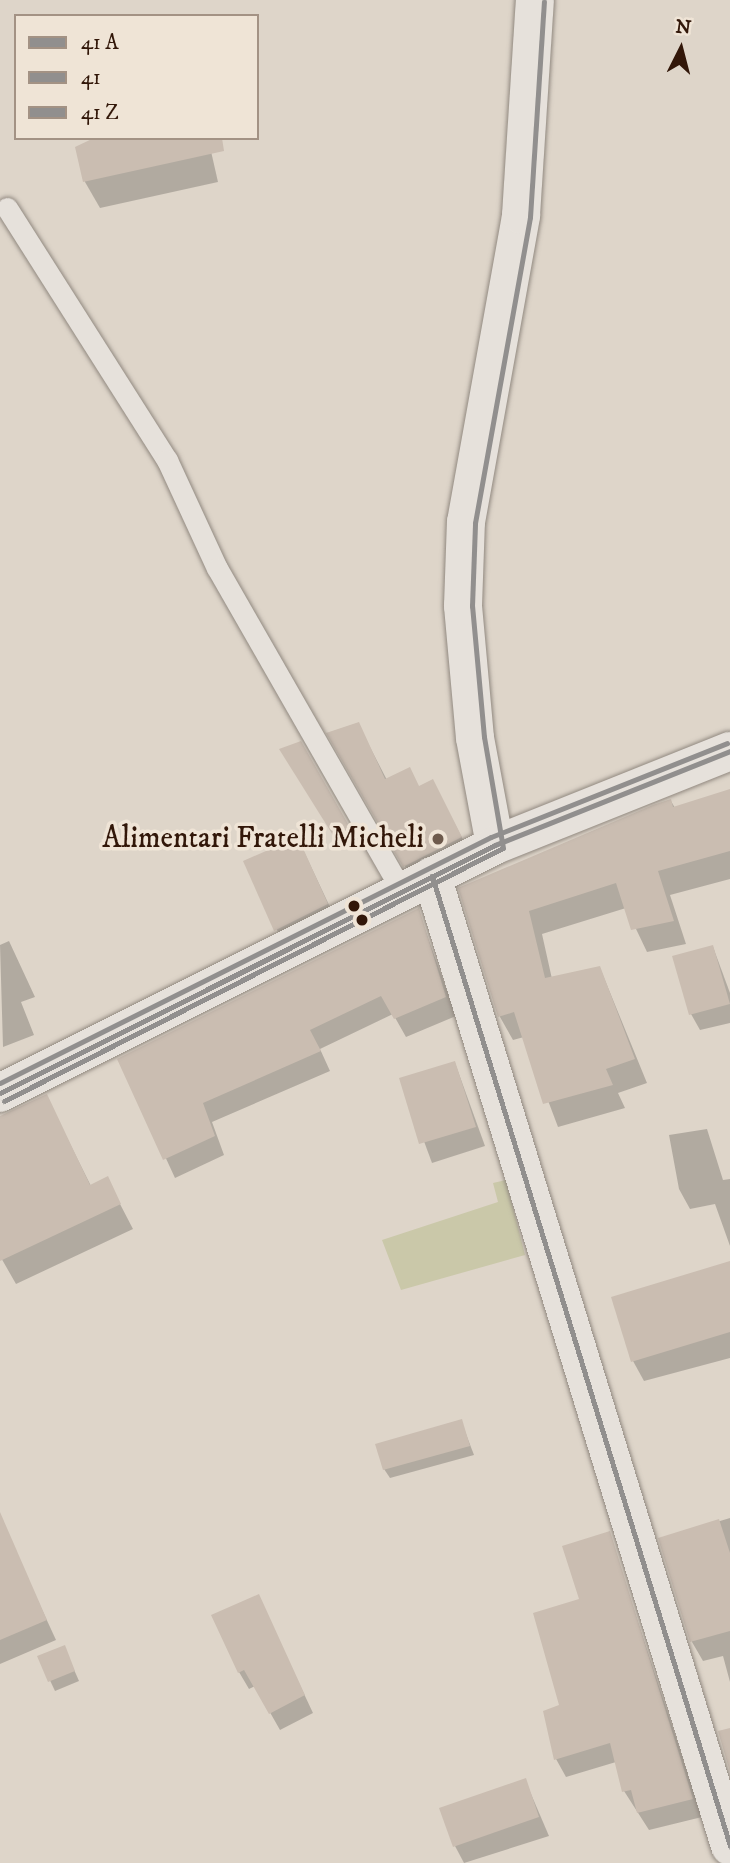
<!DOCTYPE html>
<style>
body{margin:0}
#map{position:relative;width:730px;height:1863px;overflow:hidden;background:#ded5c9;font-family:"IM FELL DW Pica",serif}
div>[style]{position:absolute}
.green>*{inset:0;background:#cac8a9}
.shadow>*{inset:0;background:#0003}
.building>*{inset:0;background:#cabdb1}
.roads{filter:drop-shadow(0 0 2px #918980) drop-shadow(0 0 2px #918980)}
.service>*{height:21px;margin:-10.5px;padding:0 10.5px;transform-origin:10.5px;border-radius:10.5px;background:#e6e1db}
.minor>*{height:38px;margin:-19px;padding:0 19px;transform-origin:19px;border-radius:19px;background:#e6e1db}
.tertiary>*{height:38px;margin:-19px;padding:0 19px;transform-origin:19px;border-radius:19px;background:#e6e1db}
.bus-1>*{height:5px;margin:-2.5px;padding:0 2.5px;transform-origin:2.5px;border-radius:2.5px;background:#918f8e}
.bus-2>*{height:5px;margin:-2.5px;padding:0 2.5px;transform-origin:2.5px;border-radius:2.5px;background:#918f8e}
.bus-3>*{height:5px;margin:-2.5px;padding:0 2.5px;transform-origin:2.5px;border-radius:2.5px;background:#918f8e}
.dots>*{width:19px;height:19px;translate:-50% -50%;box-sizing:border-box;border:4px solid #efe4d6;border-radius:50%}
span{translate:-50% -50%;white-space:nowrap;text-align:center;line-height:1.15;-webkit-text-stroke:7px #efe4d6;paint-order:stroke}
.poi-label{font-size:30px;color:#321709}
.right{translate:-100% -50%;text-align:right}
.legend{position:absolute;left:14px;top:14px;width:245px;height:126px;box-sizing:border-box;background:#efe4d6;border:2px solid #a39284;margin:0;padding:9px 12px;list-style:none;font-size:21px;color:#321709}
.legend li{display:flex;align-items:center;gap:14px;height:35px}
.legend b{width:35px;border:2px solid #a39284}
.north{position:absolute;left:646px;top:14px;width:70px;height:70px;-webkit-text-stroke:5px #efe4d6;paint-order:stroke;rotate:6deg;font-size:19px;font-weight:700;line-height:28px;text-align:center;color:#321709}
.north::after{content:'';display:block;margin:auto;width:24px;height:32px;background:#321709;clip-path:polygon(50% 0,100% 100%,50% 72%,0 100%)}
</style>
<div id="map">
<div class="green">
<i style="clip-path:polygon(506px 1180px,525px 1255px,401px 1290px,382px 1240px,498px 1202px,493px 1183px)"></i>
</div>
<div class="shadow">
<i style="clip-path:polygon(208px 138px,218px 182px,100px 208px,85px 182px,77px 148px)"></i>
<i style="clip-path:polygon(358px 724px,387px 780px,420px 788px,445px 805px,474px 861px,418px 889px,329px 734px)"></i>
<i style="clip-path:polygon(300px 743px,356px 841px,343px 849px,282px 750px)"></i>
<i style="clip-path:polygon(730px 791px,730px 879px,670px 895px,686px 944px,647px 952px,626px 908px,542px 934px,552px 979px,600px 968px,647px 1083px,618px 1093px,625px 1108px,558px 1127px,524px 1037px,513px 1040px,500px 1017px,461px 889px,671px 801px,675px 808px)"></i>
<i style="clip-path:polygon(298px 839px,338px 924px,286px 949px,245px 862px)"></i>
<i style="clip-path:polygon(418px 910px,456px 1016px,406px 1037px,393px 1014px,320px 1049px,330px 1071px,212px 1122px,224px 1155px,175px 1178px,120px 1059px)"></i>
<i style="clip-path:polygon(9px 941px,35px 997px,21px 1002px,34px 1035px,3px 1047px,0 945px)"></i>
<i style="clip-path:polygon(713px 947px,730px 993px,730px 1023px,700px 1030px,691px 1014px)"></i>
<i style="clip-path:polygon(455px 1063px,485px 1146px,432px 1163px,401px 1079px)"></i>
<i style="clip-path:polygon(46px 1096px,91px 1186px,107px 1179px,133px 1229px,16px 1284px,0 1256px,0 1118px)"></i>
<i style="clip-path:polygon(707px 1129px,723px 1180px,730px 1179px,730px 1246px,715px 1204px,690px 1209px,679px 1189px,669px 1135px)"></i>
<i style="clip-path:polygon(730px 1263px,730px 1358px,644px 1381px,633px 1361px)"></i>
<i style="clip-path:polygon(461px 1421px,474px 1455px,390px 1478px,384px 1469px)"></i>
<i style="clip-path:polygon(730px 1518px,730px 1682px,723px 1656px,703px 1661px,692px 1642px,660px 1539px)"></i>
<i style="clip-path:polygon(609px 1534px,702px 1817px,649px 1830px,624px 1791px,616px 1762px,566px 1777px,556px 1759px,581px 1600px)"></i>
<i style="clip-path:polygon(15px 1551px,56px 1640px,0 1664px,0 1557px)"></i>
<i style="clip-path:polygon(258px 1596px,313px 1713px,280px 1730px,255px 1686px,249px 1689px,239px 1672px)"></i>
<i style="clip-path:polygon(64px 1647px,79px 1681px,55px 1691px,39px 1657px)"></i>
<i style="clip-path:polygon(525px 1780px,549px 1836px,464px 1863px,455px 1846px)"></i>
</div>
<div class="building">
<i style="clip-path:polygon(94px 138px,222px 138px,224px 151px,83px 182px,75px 147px)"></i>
<i style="clip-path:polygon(359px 722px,385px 779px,410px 767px,419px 786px,433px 779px,462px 837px,403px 867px,326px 733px)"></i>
<i style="clip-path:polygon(301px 741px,352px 831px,336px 840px,279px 749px)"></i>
<i style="clip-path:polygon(730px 789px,730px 851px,658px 871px,674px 921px,631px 930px,616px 883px,529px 911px,545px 978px,600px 966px,635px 1059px,606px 1069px,613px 1085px,543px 1104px,514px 1012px,498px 1017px,458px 888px,653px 805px,671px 799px,673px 807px)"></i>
<i style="clip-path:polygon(298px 837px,328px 904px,274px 931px,243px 861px)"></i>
<i style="clip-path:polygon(419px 908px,446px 997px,394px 1019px,381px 996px,310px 1030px,321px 1051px,203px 1103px,215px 1136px,163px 1160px,117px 1059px)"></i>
<i style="clip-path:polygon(713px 945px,730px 1004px,689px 1015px,672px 956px)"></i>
<i style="clip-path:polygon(455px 1061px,476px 1127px,419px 1144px,399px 1078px)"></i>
<i style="clip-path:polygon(47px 1094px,90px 1185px,108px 1176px,121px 1204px,0 1261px,0 1116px)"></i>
<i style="clip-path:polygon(730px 1261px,730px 1332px,631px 1362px,611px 1297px)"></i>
<i style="clip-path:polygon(462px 1419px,470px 1446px,383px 1470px,375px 1444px)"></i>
<i style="clip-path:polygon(0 1512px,47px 1620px,0 1640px)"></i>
<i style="clip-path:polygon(719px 1519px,730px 1553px,730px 1631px,690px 1642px,658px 1538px)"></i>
<i style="clip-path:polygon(610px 1531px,693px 1799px,637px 1813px,631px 1790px,622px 1792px,610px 1743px,554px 1760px,543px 1711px,559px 1705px,533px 1613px,579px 1599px,562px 1546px)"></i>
<i style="clip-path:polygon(259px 1594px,305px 1695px,269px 1714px,244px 1670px,238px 1673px,211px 1615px)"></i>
<i style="clip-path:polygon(65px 1645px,75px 1671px,48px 1682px,37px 1656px)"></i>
<i style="clip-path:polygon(730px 1728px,730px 1772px,718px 1731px)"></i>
<i style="clip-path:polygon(526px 1778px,539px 1817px,453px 1847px,439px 1808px)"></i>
</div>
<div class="roads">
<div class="service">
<i style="left:7px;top:208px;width:299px;rotate:57.6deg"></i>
<i style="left:167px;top:460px;width:119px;rotate:65.2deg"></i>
<i style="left:217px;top:568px;width:372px;rotate:60.2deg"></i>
</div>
<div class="minor">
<i style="left:495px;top:845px;width:109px;rotate:-100.6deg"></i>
<i style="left:475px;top:738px;width:133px;rotate:-95.2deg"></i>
<i style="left:463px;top:606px;width:84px;rotate:-88deg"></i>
<i style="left:466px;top:522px;width:312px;rotate:-79.8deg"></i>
<i style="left:521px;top:215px;width:215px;rotate:-86.3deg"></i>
</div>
<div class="tertiary">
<i style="left:432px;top:876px;width:1015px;rotate:72.92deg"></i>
<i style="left:0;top:1093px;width:554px;rotate:-26.61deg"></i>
<i style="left:495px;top:845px;width:253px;rotate:-21.8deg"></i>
</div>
</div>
<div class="bus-1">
<i style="left:432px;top:876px;width:1015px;rotate:72.92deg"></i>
<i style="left:0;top:1093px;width:554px;rotate:-26.61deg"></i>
<i style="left:495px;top:845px;width:253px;rotate:-21.8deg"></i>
</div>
<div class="bus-2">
<i style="left:4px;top:1101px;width:559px;rotate:-26.89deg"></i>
<i style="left:503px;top:848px;width:113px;rotate:-99.7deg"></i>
<i style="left:484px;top:737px;width:132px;rotate:-95.2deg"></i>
<i style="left:472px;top:606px;width:83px;rotate:-87.9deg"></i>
<i style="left:475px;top:523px;width:311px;rotate:-79.8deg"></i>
<i style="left:530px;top:217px;width:216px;rotate:-86.3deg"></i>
</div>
<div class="bus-3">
<i style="left:0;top:1083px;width:549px;rotate:-26.61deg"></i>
<i style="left:491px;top:837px;width:254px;rotate:-21.7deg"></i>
</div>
<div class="dots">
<i style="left:438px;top:839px;background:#6e5a4c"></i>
<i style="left:354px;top:906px;background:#321709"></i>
<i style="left:362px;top:920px;background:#321709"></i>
</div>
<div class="poi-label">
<span class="right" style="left:424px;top:839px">Alimentari Fratelli Micheli</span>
</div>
<ul class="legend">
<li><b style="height:9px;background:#918f8e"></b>41 A</li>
<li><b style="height:9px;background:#918f8e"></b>41</li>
<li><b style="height:9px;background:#918f8e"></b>41 Z</li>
</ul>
<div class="north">N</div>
</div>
